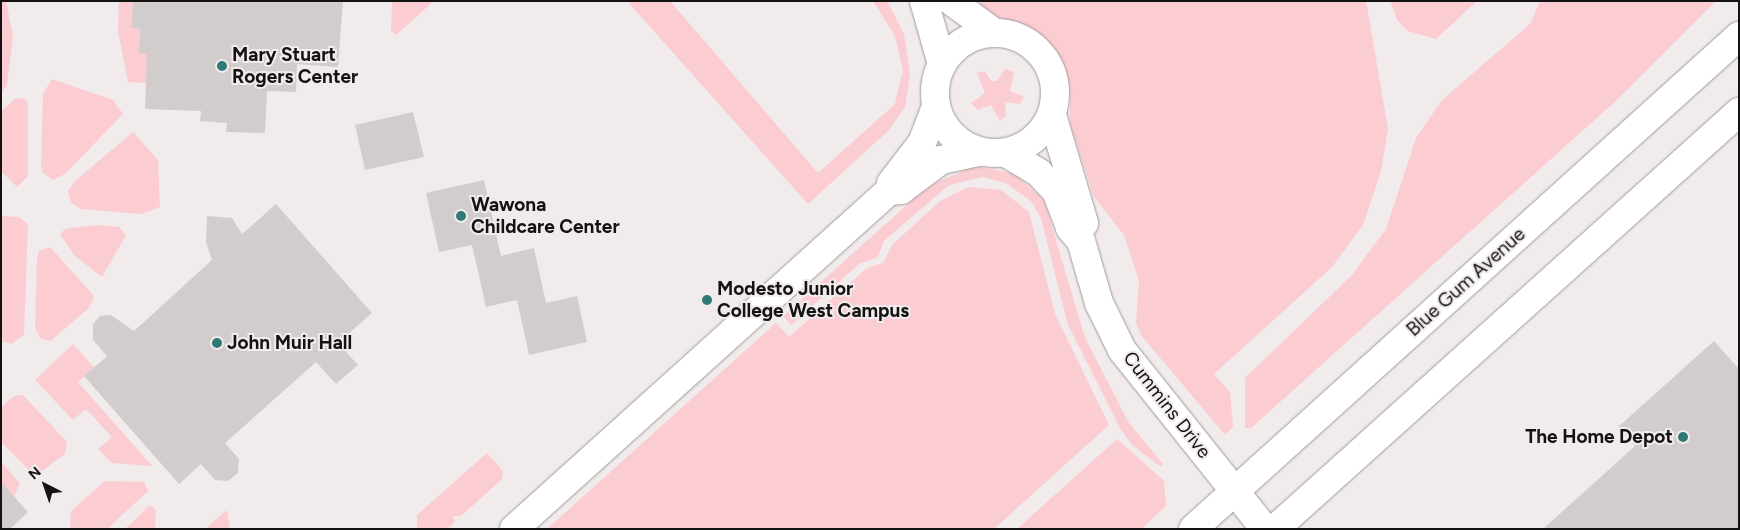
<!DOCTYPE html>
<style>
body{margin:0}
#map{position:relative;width:1740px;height:530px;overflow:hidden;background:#f1ebeb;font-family:Figtree,sans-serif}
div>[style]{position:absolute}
.green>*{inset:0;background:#fbccd1}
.building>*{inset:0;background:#d3cccd}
.roads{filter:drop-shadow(0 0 1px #a09a9a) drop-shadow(0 0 1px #a09a9a)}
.minor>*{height:28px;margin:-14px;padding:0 14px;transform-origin:14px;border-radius:14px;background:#fff}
.minor>.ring{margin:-14px;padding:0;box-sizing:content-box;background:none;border:28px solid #fff;border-radius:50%}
.major>*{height:28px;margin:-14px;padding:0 14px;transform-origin:14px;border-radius:14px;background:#fff}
.dots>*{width:14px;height:14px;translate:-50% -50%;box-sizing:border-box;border:2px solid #f1ebeb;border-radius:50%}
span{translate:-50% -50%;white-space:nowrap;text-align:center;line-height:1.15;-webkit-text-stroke:4px #f1ebeb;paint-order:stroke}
.poi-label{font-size:19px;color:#151213;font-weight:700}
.left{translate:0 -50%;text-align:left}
.right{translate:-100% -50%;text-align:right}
.street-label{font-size:19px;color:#151213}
.frame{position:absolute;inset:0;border:2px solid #151213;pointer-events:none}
.north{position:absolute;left:20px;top:460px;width:50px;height:50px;-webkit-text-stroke:4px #f1ebeb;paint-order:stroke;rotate:319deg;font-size:14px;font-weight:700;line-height:20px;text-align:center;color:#151213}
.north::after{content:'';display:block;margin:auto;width:18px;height:22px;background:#151213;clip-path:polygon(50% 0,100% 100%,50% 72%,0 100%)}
</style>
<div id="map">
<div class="green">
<i style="clip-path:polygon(1px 1px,6px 1px,13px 37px,7px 85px,1px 93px)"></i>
<i style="clip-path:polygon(119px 1px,133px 1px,131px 28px,140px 29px,139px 53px,157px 55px,147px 64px,146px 83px,128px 82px,118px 31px)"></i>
<i style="clip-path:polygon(392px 1px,434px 1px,396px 35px,391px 30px)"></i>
<i style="clip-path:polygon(627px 1px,670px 1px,818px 173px,895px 104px,903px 70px,895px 36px,873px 1px,887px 1px,904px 34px,910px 75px,905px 107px,889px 130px,808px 204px)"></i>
<i style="clip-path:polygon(982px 1px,1366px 1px,1388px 129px,1381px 171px,1363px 225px,1332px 267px,1214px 374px,1230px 392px,1233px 427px,1225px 435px,1141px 335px,1136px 323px,1139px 281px,1124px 235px,1094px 197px,1070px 123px,1070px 93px,1062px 60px,1037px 33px,993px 15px,978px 6px)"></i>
<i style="clip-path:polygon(1390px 1px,1477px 1px,1436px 39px,1408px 31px,1397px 20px)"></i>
<i style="clip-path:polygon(1540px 1px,1716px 1px,1619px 98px,1251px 428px,1245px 428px,1245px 378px,1352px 275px,1386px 229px,1416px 138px,1442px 100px,1530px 24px)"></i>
<i style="clip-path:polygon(1005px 69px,1014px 72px,1010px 91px,1024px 97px,1020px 104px,1005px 102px,1006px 116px,1000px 121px,991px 105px,978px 110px,971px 103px,985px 93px,977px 73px,985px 71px,991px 81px,997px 81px)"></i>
<i style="clip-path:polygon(52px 79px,113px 100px,123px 114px,65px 174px,53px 180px,43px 173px,41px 166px,43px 94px)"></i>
<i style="clip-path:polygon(24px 98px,28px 104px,28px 176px,17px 187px,1px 171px,1px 111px,15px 99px)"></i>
<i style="clip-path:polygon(133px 132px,158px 160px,160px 207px,141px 214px,81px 209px,71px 203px,68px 191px,74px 182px)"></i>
<i style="clip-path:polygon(975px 166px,1015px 174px,1044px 200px,1085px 338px,1129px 423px,1163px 464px,1161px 467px,1132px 445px,1120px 428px,1068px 325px,1041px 218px,1031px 201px,1006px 183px,982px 177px,949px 185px,884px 241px,878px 257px,859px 264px,791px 325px,783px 316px,928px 186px)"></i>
<i style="clip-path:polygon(968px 187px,1001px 190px,1029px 212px,1055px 314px,1109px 425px,994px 529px,547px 529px,776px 323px,789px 337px,867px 268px,883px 263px,892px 245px,940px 201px)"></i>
<i style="clip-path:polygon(1px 216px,19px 217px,28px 224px,24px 335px,11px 344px,1px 341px)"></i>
<i style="clip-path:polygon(96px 225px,119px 227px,126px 235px,102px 277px,74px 255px,60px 234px,65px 229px)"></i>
<i style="clip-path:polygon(50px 247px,94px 296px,89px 308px,50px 341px,40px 338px,35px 328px,37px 258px,39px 251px)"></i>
<i style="clip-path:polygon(73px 344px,94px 367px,78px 382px,152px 466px,112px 463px,98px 449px,112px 437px,86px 409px,73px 420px,35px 380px)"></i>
<i style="clip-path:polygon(23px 395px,67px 442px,65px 454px,35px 476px,1px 442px,1px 408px,14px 396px)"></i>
<i style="clip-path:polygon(1117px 439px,1164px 481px,1166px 506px,1141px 529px,1017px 529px)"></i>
<i style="clip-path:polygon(487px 453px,503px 471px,502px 479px,461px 516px,453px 516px,455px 522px,447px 529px,417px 529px,417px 515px)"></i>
<i style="clip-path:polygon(1px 462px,20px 483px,14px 496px,1px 486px)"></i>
<i style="clip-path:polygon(105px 481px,144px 482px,148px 491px,107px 529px,70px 529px,71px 511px)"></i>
<i style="clip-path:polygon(150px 505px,156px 510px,155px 529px,125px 529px)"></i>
<i style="clip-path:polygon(227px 510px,230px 529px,206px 529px,208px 526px)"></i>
</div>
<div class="building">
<i style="clip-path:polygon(133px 1px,343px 1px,338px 67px,297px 64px,296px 92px,267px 91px,265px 133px,226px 132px,227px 123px,200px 121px,201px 111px,145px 109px,147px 54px,139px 53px,140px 29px,131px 28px)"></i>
<i style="clip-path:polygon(413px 112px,424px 157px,365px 170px,355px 125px)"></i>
<i style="clip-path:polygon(484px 180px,501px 256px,534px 248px,546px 303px,577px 296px,587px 342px,529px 355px,517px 300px,486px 307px,472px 245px,439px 252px,426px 193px)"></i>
<i style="clip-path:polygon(276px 204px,372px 313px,338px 343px,358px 365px,336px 384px,316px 362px,225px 443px,239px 459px,238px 473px,228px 481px,215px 480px,201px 464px,179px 484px,84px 376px,107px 356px,93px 340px,93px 324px,100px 316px,111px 315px,134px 331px,212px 260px,206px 242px,207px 216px,232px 218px,242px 234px)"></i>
<i style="clip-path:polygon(1714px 341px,1739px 369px,1739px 529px,1543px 529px,1635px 446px,1618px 427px)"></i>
<i style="clip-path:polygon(1px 482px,28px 512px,10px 529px,1px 529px)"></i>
</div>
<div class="roads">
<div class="minor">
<i style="left:924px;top:1px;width:66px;rotate:74.1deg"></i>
<i style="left:951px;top:1px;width:54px;rotate:36deg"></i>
<i class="ring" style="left:935px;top:33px;width:92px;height:92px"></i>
<i style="left:1052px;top:115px;width:113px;rotate:73.5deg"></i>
<i style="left:1006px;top:153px;width:39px;rotate:31deg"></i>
<i style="left:1039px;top:173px;width:25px;rotate:47deg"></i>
<i style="left:1056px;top:191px;width:40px;rotate:69deg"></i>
<i style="left:1070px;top:228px;width:17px;rotate:50deg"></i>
<i style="left:1081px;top:241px;width:65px;rotate:73.8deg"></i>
<i style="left:1099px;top:303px;width:52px;rotate:63.9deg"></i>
<i style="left:1122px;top:350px;width:229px;rotate:51.4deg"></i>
<i style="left:891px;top:183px;width:51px;rotate:-52.2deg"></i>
<i style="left:922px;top:143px;width:39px;rotate:-69deg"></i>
<i style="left:514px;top:529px;width:505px;rotate:-42.03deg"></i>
<i style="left:889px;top:191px;width:12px;rotate:-5deg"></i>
<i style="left:901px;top:190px;width:50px;rotate:-36.9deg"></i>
<i style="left:941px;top:160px;width:39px;rotate:-12deg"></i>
</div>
<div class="major">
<i style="left:1193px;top:529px;width:736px;rotate:-42.08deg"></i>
<i style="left:1275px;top:529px;width:624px;rotate:-41.95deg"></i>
</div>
</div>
<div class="dots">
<i style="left:222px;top:66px;background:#317976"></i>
<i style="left:461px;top:216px;background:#317976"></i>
<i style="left:707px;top:300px;background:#317976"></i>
<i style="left:217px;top:343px;background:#317976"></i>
<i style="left:1683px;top:437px;background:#317976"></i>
</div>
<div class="poi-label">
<span class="left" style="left:232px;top:66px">Mary Stuart<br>Rogers Center</span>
<span class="left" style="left:471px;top:216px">Wawona<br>Childcare Center</span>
<span class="left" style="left:717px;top:300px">Modesto Junior<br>College West Campus</span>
<span class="left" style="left:227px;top:343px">John Muir Hall</span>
<span class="right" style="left:1673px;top:437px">The Home Depot</span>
</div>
<div class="street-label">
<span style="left:1466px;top:282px;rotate:-42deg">Blue Gum Avenue</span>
<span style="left:1167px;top:405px;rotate:52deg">Cummins Drive</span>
</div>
<div class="frame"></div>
<div class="north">N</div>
</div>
